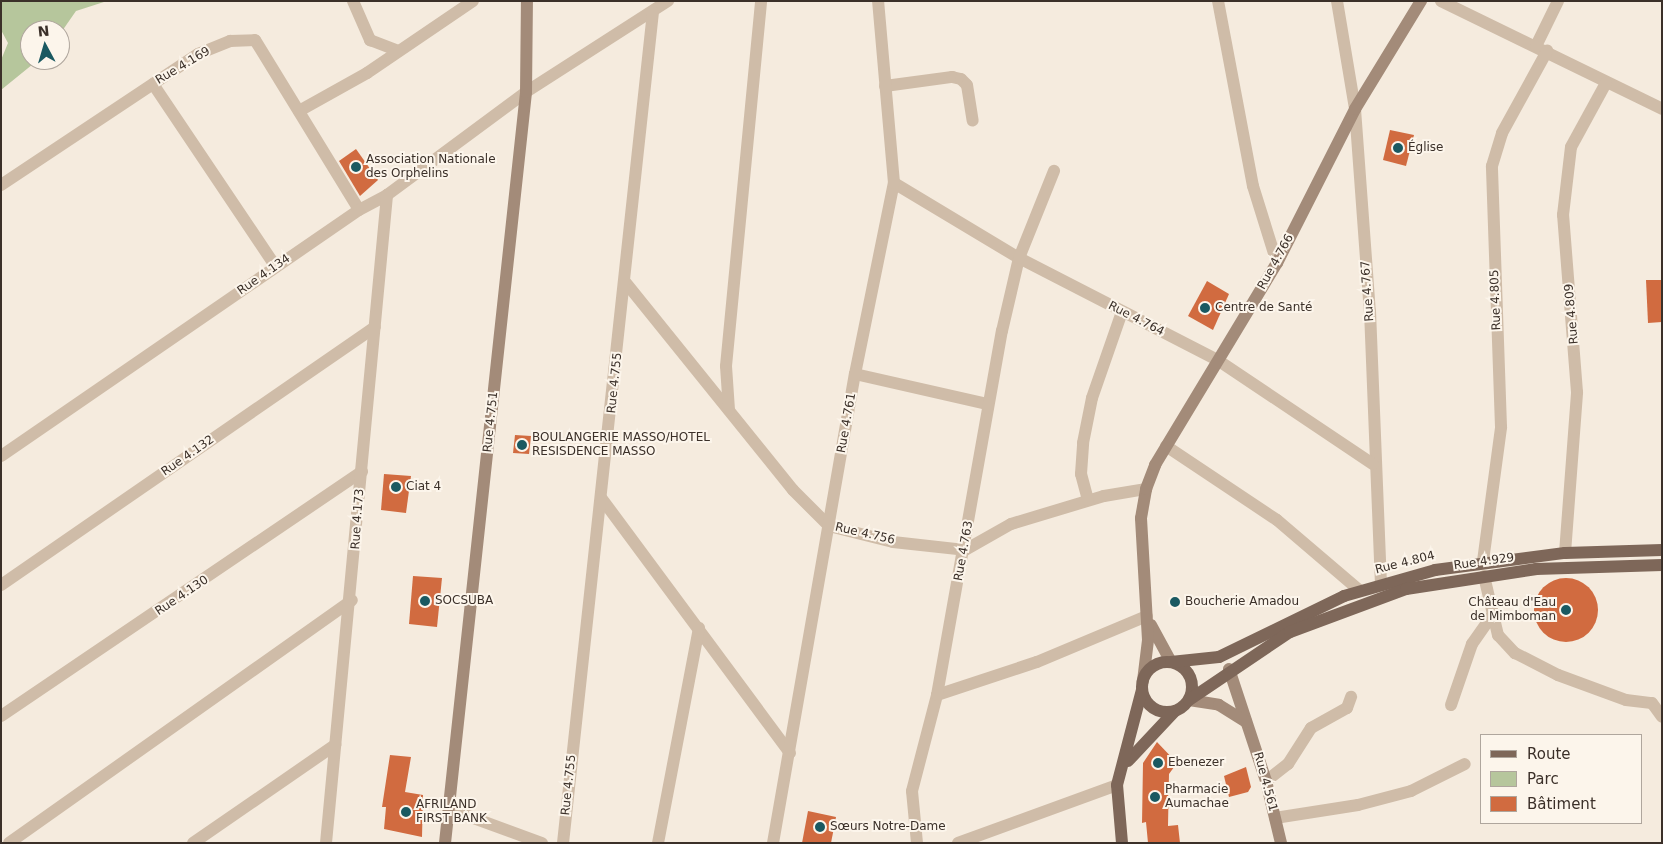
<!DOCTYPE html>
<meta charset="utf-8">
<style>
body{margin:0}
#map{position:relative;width:1663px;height:844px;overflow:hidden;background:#f5ebde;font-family:"DejaVu Sans",sans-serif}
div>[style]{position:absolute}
.green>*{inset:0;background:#b6c69c}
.building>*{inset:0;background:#d16b40}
.round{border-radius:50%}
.street>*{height:12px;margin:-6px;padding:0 6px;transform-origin:6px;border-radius:6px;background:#cfbca8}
.secondary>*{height:12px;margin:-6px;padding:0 6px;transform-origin:6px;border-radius:6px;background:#a38b79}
.primary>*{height:12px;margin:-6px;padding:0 6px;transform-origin:6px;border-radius:6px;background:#7e6759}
.primary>.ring{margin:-6px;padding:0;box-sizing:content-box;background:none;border:12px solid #7e6759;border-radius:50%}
.dots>*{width:14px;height:14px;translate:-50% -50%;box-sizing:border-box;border:2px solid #fcf5eb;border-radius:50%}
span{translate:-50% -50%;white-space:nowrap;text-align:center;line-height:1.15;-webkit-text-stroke:4px #fcf5eb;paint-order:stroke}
.street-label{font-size:12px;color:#3b3029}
.poi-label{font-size:12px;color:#3b3029}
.left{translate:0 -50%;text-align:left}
.right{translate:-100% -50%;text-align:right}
.frame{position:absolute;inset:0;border:2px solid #3b3029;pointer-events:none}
.legend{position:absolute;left:1480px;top:734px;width:162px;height:90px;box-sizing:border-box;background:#fcf5eb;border:1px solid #afa69d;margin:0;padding:6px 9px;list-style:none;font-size:15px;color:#3b3029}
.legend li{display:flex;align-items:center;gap:10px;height:25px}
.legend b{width:25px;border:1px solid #afa69d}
.north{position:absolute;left:20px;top:20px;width:50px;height:50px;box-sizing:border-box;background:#fcf5eb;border:1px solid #afa69d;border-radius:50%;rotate:354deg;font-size:14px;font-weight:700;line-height:20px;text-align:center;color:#3b3029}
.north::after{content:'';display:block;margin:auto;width:18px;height:22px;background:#1a5961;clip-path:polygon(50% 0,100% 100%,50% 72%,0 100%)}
</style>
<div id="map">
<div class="green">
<i style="clip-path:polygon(1px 1px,107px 1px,76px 11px,60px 34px,60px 30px,30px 30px,30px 60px,38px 60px,1px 90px,1px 60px,8px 43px,1px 30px)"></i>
</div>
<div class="building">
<i style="clip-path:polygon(1390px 130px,1414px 135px,1406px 166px,1383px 160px)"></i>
<i style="clip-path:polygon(356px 149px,378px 180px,360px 196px,339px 161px)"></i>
<i style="clip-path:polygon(1646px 280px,1662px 280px,1662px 322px,1648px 323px)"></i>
<i style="clip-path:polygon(1207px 281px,1229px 294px,1213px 330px,1188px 316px)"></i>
<i style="clip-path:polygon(515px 435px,531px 436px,529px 454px,513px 453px)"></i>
<i style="clip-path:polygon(384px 474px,411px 476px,406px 513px,381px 510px)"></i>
<i style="clip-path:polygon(413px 576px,442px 578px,437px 627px,409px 624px)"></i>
<i class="round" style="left:1534px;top:578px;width:64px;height:64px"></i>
<i style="clip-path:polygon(1157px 742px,1177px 763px,1169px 774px,1168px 826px,1178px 825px,1180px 843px,1148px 843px,1146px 822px,1142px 823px,1143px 763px)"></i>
<i style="clip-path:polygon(390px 755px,411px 757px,405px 792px,423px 795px,422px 837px,384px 829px,386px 807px,382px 807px)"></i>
<i style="clip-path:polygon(1246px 767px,1251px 787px,1248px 792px,1229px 797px,1224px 776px)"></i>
<i style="clip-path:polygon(808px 811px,836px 817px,831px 843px,802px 843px)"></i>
</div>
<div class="street">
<i style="left:353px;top:1px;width:43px;rotate:66.4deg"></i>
<i style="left:370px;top:40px;width:30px;rotate:21deg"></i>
<i style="left:1218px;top:1px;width:188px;rotate:79.3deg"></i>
<i style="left:1253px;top:186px;width:81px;rotate:72.7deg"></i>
<i style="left:1337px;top:1px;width:109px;rotate:80.5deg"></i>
<i style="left:1355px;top:109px;width:203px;rotate:85.8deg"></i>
<i style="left:1370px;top:311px;width:272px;rotate:87.7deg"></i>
<i style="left:1441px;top:1px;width:246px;rotate:26deg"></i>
<i style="left:1536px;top:46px;width:50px;rotate:-63.9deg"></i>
<i style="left:153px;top:84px;width:220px;rotate:56.1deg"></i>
<i style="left:885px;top:86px;width:68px;rotate:-7.7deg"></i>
<i style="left:952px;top:77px;width:9px;rotate:13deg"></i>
<i style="left:961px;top:79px;width:8px;rotate:45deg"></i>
<i style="left:967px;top:85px;width:36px;rotate:81deg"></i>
<i style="left:299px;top:111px;width:78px;rotate:-29.2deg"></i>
<i style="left:367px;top:73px;width:128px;rotate:-34.2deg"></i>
<i style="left:894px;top:183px;width:146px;rotate:31deg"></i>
<i style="left:1019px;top:258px;width:225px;rotate:27.2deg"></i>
<i style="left:1219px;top:361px;width:185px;rotate:33.8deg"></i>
<i style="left:1px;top:185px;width:237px;rotate:-33.6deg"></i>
<i style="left:198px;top:54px;width:35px;rotate:-22deg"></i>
<i style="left:230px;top:41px;width:25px;rotate:-2deg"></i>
<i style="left:255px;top:40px;width:199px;rotate:58.5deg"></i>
<i style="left:626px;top:283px;width:266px;rotate:51.1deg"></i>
<i style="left:793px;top:490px;width:51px;rotate:45deg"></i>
<i style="left:829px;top:526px;width:66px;rotate:14deg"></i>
<i style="left:893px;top:542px;width:72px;rotate:6.3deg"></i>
<i style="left:965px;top:550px;width:53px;rotate:-29.5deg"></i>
<i style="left:1011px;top:524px;width:97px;rotate:-16.8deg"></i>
<i style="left:1104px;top:496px;width:43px;rotate:-9.5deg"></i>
<i style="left:855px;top:374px;width:135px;rotate:12.8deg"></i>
<i style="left:729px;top:410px;width:44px;rotate:-93.9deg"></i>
<i style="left:726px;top:366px;width:367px;rotate:-84.5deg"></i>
<i style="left:1166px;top:446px;width:133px;rotate:33.7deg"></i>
<i style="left:1277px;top:520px;width:108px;rotate:40.5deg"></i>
<i style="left:1px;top:456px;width:434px;rotate:-34.5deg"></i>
<i style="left:359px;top:210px;width:32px;rotate:-28deg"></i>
<i style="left:387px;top:195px;width:173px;rotate:-36.5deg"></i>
<i style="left:526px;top:92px;width:169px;rotate:-32.7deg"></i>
<i style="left:602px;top:499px;width:316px;rotate:53.5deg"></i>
<i style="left:1088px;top:500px;width:27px;rotate:-105deg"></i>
<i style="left:1081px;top:474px;width:31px;rotate:-86deg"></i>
<i style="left:1083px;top:443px;width:46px;rotate:-78.7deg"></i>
<i style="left:1092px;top:398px;width:91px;rotate:-70.8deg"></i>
<i style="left:1565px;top:553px;width:161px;rotate:-85.7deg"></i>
<i style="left:1577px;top:392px;width:178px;rotate:-94.5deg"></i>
<i style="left:1563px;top:215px;width:68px;rotate:-83.3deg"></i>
<i style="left:1571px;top:147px;width:73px;rotate:-61.3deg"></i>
<i style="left:1483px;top:561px;width:135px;rotate:-82.3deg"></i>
<i style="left:1501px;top:427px;width:261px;rotate:-92deg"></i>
<i style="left:1492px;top:166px;width:34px;rotate:-73deg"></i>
<i style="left:1502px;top:133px;width:94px;rotate:-61.2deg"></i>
<i style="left:1484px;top:576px;width:61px;rotate:76.7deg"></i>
<i style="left:1498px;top:635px;width:25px;rotate:47deg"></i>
<i style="left:1515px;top:653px;width:48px;rotate:27.1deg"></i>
<i style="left:1558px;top:675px;width:72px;rotate:20.2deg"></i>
<i style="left:1626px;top:700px;width:26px;rotate:7deg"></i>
<i style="left:1652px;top:703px;width:17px;rotate:54deg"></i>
<i style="left:1px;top:585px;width:454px;rotate:-34.6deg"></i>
<i style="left:937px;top:695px;width:105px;rotate:-18.3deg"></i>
<i style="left:1037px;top:662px;width:119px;rotate:-22.7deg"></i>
<i style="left:1451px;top:705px;width:65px;rotate:-71deg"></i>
<i style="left:1472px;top:644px;width:35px;rotate:-55deg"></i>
<i style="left:1px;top:716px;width:436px;rotate:-34.1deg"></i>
<i style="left:1266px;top:781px;width:28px;rotate:-38deg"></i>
<i style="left:1288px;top:764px;width:43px;rotate:-57.4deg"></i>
<i style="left:1311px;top:728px;width:41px;rotate:-29.1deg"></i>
<i style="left:1347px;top:708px;width:12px;rotate:-70deg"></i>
<i style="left:449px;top:809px;width:99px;rotate:20.1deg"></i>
<i style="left:1275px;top:818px;width:84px;rotate:-8.9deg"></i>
<i style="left:1358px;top:805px;width:55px;rotate:-14.8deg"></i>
<i style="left:1411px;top:791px;width:60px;rotate:-26.6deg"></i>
<i style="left:9px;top:843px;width:420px;rotate:-35.3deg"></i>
<i style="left:193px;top:843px;width:173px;rotate:-34.6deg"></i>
<i style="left:326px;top:843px;width:651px;rotate:-84.62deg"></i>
<i style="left:563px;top:843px;width:836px;rotate:-83.82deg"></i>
<i style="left:658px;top:843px;width:219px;rotate:-79.2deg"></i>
<i style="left:773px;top:843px;width:476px;rotate:-80.1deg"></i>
<i style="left:855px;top:374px;width:195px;rotate:-78.5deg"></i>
<i style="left:894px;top:183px;width:183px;rotate:-95deg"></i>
<i style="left:917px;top:843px;width:52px;rotate:-95.5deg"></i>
<i style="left:912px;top:791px;width:99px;rotate:-75.4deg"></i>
<i style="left:937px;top:695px;width:370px;rotate:-79.9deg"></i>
<i style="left:1002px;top:331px;width:75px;rotate:-76.9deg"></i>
<i style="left:1019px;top:258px;width:94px;rotate:-68.1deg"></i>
<i style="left:958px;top:843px;width:169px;rotate:-20deg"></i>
</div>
<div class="secondary">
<i style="left:1151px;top:625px;width:42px;rotate:61.6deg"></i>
<i style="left:1229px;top:669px;width:118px;rotate:71.7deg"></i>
<i style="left:1266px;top:781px;width:64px;rotate:76.4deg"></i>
<i style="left:1143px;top:681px;width:41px;rotate:-83deg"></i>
<i style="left:1148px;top:640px;width:122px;rotate:-93.3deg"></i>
<i style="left:1141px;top:518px;width:29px;rotate:-80deg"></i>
<i style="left:1146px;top:489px;width:26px;rotate:-69deg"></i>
<i style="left:1155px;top:465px;width:236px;rotate:-58.9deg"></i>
<i style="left:1277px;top:263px;width:173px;rotate:-63.1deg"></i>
<i style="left:1355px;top:109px;width:127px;rotate:-58.6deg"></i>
<i style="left:1189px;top:700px;width:30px;rotate:9deg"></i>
<i style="left:1219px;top:705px;width:32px;rotate:32deg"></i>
<i style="left:445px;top:843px;width:755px;rotate:-83.84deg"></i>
<i style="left:526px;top:92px;width:91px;rotate:-89.4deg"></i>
</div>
<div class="primary">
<i class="ring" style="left:1142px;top:662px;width:38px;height:38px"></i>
<i style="left:1171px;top:662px;width:48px;rotate:-5.9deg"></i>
<i style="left:1219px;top:657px;width:139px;rotate:-26deg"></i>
<i style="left:1344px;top:596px;width:95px;rotate:-15.9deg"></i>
<i style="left:1435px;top:570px;width:131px;rotate:-7.5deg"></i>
<i style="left:1565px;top:553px;width:97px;rotate:-1.8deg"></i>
<i style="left:1189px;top:700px;width:122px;rotate:-34deg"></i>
<i style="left:1290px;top:632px;width:124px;rotate:-20.3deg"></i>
<i style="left:1406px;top:589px;width:132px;rotate:-8.7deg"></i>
<i style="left:1536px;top:569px;width:126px;rotate:-1.8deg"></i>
<i style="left:1128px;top:761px;width:67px;rotate:-46.8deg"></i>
<i style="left:1122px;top:843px;width:58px;rotate:-94.9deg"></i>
<i style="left:1117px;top:785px;width:98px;rotate:-75.3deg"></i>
</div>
<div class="dots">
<i style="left:1398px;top:148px;background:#1a5961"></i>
<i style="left:356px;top:167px;background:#1a5961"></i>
<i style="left:1205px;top:308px;background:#1a5961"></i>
<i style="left:522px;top:445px;background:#1a5961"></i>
<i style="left:396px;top:487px;background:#1a5961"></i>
<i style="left:425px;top:601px;background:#1a5961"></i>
<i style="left:1175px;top:602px;background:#1a5961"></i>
<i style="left:1566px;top:610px;background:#1a5961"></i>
<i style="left:1158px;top:763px;background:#1a5961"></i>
<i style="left:1155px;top:797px;background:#1a5961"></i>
<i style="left:406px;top:812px;background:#1a5961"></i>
<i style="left:820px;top:827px;background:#1a5961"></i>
</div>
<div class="street-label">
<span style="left:183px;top:66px;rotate:-31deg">Rue 4.169</span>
<span style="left:1276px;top:262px;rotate:-61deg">Rue 4.766</span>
<span style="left:264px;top:275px;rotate:-35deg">Rue 4.134</span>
<span style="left:1368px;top:291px;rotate:-94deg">Rue 4.767</span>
<span style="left:1496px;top:300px;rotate:-92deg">Rue 4.805</span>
<span style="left:1572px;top:314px;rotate:-95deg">Rue 4.809</span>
<span style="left:1136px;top:319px;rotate:27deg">Rue 4.764</span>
<span style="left:615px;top:383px;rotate:-84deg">Rue 4.755</span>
<span style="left:491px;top:422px;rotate:-84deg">Rue 4.751</span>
<span style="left:847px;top:423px;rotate:-80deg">Rue 4.761</span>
<span style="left:188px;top:456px;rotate:-35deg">Rue 4.132</span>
<span style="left:358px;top:519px;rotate:-86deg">Rue 4.173</span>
<span style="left:865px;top:534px;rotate:13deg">Rue 4.756</span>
<span style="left:964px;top:551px;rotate:-80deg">Rue 4.763</span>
<span style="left:1484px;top:562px;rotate:-8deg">Rue 4.929</span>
<span style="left:1405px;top:563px;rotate:-14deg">Rue 4.804</span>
<span style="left:182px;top:596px;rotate:-34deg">Rue 4.130</span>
<span style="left:1265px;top:782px;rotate:75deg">Rue 4.561</span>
<span style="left:569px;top:785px;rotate:-84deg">Rue 4.755</span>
</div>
<div class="poi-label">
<span class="left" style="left:1408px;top:148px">Église</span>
<span class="left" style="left:366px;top:167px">Association Nationale<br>des Orphelins</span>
<span class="left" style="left:1215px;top:308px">Centre de Santé</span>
<span class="left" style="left:532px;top:445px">BOULANGERIE MASSO/HOTEL<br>RESISDENCE MASSO</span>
<span class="left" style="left:406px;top:487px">Ciat 4</span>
<span class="left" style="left:435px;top:601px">SOCSUBA</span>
<span class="left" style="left:1185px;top:602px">Boucherie Amadou</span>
<span class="right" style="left:1556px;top:610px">Château d'Eau<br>de Mimboman</span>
<span class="left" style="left:1168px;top:763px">Ebenezer</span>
<span class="left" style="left:1165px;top:797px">Pharmacie<br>Aumachae</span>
<span class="left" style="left:416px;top:812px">AFRILAND<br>FIRST BANK</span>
<span class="left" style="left:830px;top:827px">Sœurs Notre-Dame</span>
</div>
<div class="frame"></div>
<ul class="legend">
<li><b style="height:6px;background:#7e6759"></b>Route</li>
<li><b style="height:14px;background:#b6c69c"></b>Parc</li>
<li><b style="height:14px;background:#d16b40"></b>Bâtiment</li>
</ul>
<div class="north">N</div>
</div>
